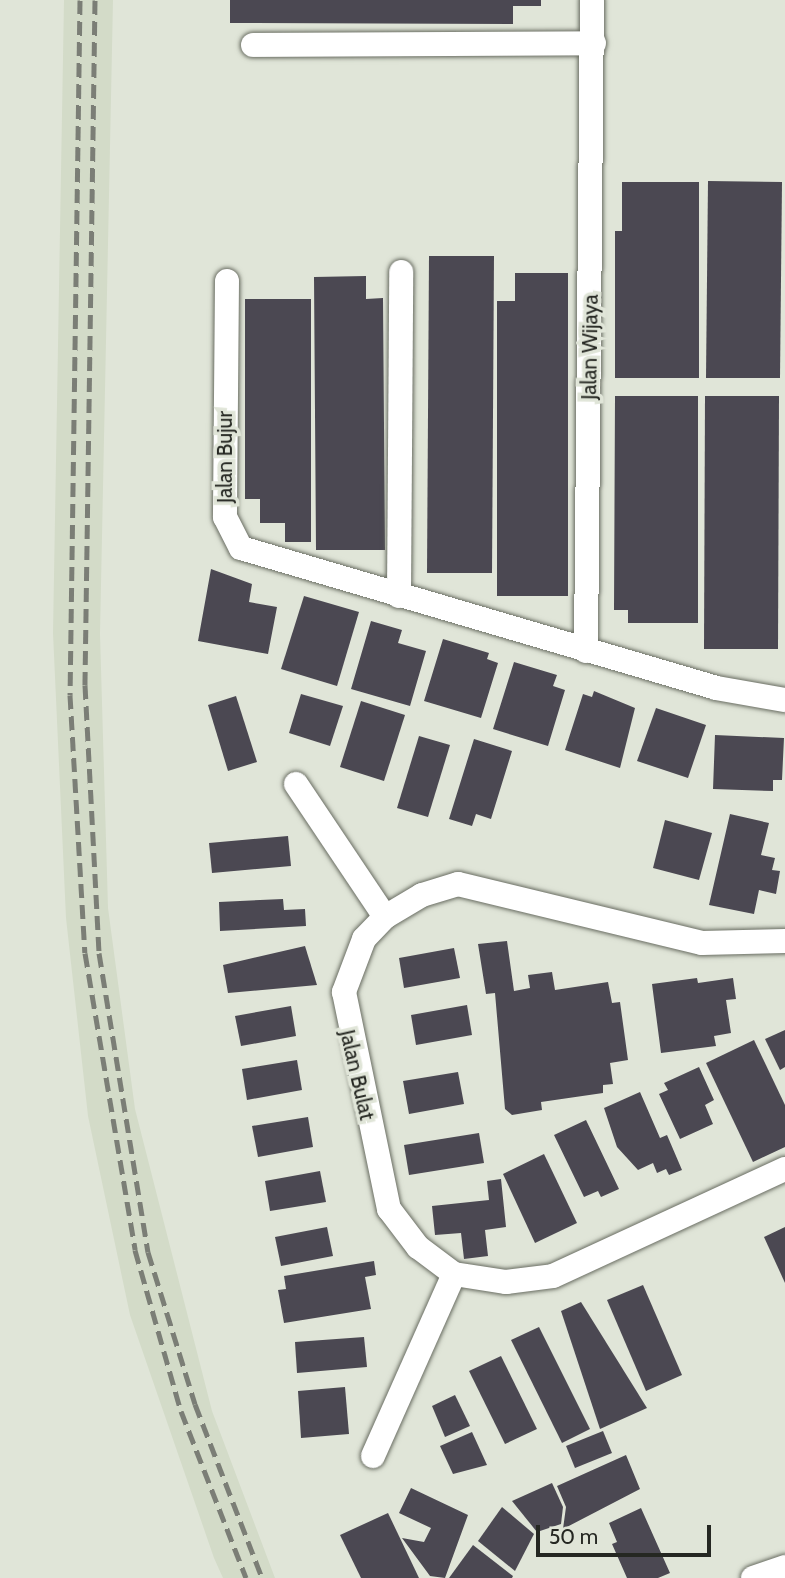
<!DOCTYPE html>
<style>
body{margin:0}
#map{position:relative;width:785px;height:1578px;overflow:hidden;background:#e0e5d8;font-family:Cabin,sans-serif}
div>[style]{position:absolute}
.built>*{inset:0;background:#d3dbc8}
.building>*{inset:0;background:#4b4852}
.roads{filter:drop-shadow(0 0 2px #696d62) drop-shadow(0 0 2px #696d62)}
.minor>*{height:24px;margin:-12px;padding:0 12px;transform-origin:12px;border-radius:12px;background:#fff}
.rail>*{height:5px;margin-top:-2.5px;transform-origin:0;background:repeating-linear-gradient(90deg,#7b7e76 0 14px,transparent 0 21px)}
span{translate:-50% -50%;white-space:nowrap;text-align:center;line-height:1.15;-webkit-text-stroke:7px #e0e5d8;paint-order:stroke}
.street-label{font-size:21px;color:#252722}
.scale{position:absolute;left:536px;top:1525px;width:175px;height:32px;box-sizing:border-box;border:4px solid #252722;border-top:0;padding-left:9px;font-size:21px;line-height:24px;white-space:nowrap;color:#252722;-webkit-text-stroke:5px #e0e5d8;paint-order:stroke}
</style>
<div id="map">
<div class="built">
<i style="clip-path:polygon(64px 0,113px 0,100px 634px,108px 908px,135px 1109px,212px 1411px,275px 1578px,223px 1578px,214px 1558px,130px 1315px,88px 1116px,66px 918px,53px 633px)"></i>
</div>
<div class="building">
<i style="clip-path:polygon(230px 0,541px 0,541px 6px,513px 6px,513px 24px,230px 23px)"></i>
<i style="clip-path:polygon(708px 181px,782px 182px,780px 378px,706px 378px)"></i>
<i style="clip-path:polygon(622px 182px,699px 182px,699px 378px,615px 378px,615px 231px,622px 231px)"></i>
<i style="clip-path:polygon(429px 256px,494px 256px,492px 573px,427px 573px)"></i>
<i style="clip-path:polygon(515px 273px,568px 273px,568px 596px,497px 596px,497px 301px,515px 301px)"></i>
<i style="clip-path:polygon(366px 276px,366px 299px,383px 298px,385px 550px,316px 550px,314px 277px)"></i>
<i style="clip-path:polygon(245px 299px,311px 299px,311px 542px,285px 542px,285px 523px,260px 523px,260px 499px,245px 499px)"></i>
<i style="clip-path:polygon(615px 396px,698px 396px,698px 623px,628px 623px,628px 610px,614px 610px)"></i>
<i style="clip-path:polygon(705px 396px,779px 396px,778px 649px,704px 649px)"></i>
<i style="clip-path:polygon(211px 569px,252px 584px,249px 602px,277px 607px,268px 654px,198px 641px)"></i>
<i style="clip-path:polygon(304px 596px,359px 612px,337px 686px,281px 669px)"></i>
<i style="clip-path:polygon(371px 621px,402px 630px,398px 643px,426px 651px,410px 706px,351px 689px)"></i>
<i style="clip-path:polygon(443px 639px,489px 653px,487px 659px,498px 663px,481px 718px,424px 701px)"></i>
<i style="clip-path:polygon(514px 662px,557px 675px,553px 686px,565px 690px,548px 746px,493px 729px)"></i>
<i style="clip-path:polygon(594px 691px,635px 708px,620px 768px,565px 750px,583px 694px,592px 697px)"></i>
<i style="clip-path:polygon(301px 694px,343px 706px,330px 746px,289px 733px)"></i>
<i style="clip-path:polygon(236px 696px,257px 762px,228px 771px,208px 705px)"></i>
<i style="clip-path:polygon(361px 701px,405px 715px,384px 781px,340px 767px)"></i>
<i style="clip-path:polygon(656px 708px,706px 725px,688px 778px,637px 761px)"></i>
<i style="clip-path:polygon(715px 735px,784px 738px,782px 780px,773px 780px,773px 791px,713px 789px)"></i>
<i style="clip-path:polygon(419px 736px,450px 745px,428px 817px,397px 808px)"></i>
<i style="clip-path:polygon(474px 739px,512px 751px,491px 819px,476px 814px,472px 826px,449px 819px)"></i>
<i style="clip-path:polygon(730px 814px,769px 823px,761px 855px,775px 858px,772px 870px,780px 871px,776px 894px,759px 890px,754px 914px,709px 905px)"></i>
<i style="clip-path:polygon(665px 820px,712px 833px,699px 880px,653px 868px)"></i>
<i style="clip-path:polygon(288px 836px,291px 866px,212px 873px,209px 843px)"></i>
<i style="clip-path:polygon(283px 899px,284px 910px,305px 909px,306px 926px,220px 931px,219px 902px)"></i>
<i style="clip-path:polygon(507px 941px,514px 991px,530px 988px,528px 975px,552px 972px,555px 990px,608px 982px,612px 1003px,620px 1002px,628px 1060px,610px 1063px,613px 1084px,603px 1085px,603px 1093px,541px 1102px,542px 1110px,512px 1115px,505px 1109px,495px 993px,486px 994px,478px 944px)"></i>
<i style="clip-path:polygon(305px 946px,317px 985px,228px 993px,223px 965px)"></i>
<i style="clip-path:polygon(454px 948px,460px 978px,404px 988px,399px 958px)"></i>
<i style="clip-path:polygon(697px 978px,698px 983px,733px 978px,736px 999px,726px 1000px,731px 1033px,714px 1036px,716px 1046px,661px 1053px,652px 984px)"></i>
<i style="clip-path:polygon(467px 1005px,472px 1035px,416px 1045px,411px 1015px)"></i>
<i style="clip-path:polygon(291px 1006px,296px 1036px,241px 1046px,235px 1016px)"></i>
<i style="clip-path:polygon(785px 1030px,785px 1067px,780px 1070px,765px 1039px)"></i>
<i style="clip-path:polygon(754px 1040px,785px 1105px,785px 1147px,753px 1162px,706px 1063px)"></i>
<i style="clip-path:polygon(297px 1060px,302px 1090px,247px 1100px,242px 1069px)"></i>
<i style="clip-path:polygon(699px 1067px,714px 1100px,705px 1105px,713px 1124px,680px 1139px,659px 1094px,668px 1090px,664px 1083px)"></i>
<i style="clip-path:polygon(458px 1072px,464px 1104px,409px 1114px,403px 1081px)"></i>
<i style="clip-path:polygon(640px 1092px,660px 1138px,667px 1135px,682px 1170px,669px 1175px,666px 1169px,657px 1173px,653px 1163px,638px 1170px,617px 1147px,604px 1108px)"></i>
<i style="clip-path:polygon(308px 1117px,313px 1147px,258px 1157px,252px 1126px)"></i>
<i style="clip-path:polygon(586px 1120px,619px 1189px,601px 1197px,598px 1191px,584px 1197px,554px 1135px)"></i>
<i style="clip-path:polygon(479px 1133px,484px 1163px,409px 1175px,404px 1145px)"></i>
<i style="clip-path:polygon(544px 1154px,577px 1223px,535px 1243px,503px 1174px)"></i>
<i style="clip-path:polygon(320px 1171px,326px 1202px,270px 1211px,265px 1181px)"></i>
<i style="clip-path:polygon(501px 1179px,506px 1227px,485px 1230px,488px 1256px,464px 1259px,461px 1233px,435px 1235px,432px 1206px,489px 1200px,487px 1181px)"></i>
<i style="clip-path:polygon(327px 1227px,333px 1256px,281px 1266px,275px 1237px)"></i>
<i style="clip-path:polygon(785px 1227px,785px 1283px,764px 1237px)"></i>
<i style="clip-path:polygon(374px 1261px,376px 1275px,365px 1277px,371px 1309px,284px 1323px,278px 1290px,286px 1289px,284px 1276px)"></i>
<i style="clip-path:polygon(643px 1285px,682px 1375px,646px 1391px,607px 1300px)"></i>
<i style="clip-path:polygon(581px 1302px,647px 1408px,600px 1429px,561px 1311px)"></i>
<i style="clip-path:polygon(539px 1327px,590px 1429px,562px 1443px,511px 1340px)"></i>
<i style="clip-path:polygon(364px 1337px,367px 1367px,297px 1373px,295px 1342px)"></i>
<i style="clip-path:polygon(501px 1356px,537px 1429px,505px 1444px,469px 1371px)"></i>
<i style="clip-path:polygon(345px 1387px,349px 1434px,301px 1438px,298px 1391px)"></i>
<i style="clip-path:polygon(455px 1395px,470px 1426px,445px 1437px,432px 1406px)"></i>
<i style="clip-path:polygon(603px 1431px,612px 1453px,575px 1468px,566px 1446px)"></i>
<i style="clip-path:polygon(472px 1432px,487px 1465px,453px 1474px,440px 1446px)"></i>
<i style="clip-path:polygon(626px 1455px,640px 1489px,563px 1529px,566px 1507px,557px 1486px)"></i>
<i style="clip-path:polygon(552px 1483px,563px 1507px,561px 1524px,537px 1532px,512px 1501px)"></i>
<i style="clip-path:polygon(411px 1488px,468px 1515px,445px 1578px,430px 1576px,402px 1538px,424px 1542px,431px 1528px,399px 1513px)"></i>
<i style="clip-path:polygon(502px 1507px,534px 1534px,515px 1571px,478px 1541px)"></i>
<i style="clip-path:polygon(641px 1508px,670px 1573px,658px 1578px,627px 1578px,612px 1544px,617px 1542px,609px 1523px)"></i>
<i style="clip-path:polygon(388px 1513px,419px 1578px,361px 1578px,340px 1535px)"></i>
<i style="clip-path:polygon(473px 1545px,513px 1576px,512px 1578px,449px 1578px)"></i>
</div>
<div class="roads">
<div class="minor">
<i style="left:253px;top:45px;width:341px;rotate:-0.3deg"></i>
<i style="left:227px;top:281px;width:236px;rotate:90.5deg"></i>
<i style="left:225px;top:517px;width:35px;rotate:63deg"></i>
<i style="left:241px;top:548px;width:495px;rotate:16.4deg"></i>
<i style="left:716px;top:688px;width:70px;rotate:9.9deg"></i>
<i style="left:399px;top:596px;width:324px;rotate:-89.6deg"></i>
<i style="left:586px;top:651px;width:651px;rotate:-89.47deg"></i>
<i style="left:296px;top:784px;width:160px;rotate:56.2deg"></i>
<i style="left:785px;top:941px;width:83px;rotate:178.6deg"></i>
<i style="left:702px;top:943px;width:251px;rotate:-166.4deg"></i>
<i style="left:458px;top:884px;width:38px;rotate:163deg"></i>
<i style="left:422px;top:895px;width:43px;rotate:149.3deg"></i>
<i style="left:385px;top:917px;width:30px;rotate:134deg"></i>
<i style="left:364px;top:939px;width:57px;rotate:110.7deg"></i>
<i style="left:344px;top:992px;width:222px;rotate:78.3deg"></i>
<i style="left:389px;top:1209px;width:48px;rotate:52.7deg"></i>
<i style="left:418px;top:1247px;width:45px;rotate:36.9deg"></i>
<i style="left:454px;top:1274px;width:53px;rotate:8.7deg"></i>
<i style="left:506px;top:1282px;width:47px;rotate:-7.3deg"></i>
<i style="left:553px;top:1276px;width:255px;rotate:-24.8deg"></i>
<i style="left:373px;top:1456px;width:199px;rotate:-66deg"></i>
<i style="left:753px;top:1578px;width:34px;rotate:-19deg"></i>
</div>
</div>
<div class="rail">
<i style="left:80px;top:0;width:695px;rotate:90.82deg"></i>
<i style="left:70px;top:695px;width:258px;rotate:86.7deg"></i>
<i style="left:85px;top:953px;width:301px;rotate:80.4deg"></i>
<i style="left:135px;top:1250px;width:167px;rotate:74.1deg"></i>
<i style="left:181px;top:1411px;width:179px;rotate:68.7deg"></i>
<i style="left:95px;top:0;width:685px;rotate:90.84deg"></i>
<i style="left:85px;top:685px;width:268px;rotate:87deg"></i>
<i style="left:99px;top:953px;width:303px;rotate:80.7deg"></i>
<i style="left:148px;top:1252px;width:159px;rotate:72.8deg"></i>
<i style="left:195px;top:1404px;width:186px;rotate:68.9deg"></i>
</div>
<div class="street-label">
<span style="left:590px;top:347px;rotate:-89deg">Jalan Wijaya</span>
<span style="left:225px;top:457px;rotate:-90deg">Jalan Bujur</span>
<span style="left:357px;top:1075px;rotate:77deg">Jalan Bulat</span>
</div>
<div class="scale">50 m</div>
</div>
